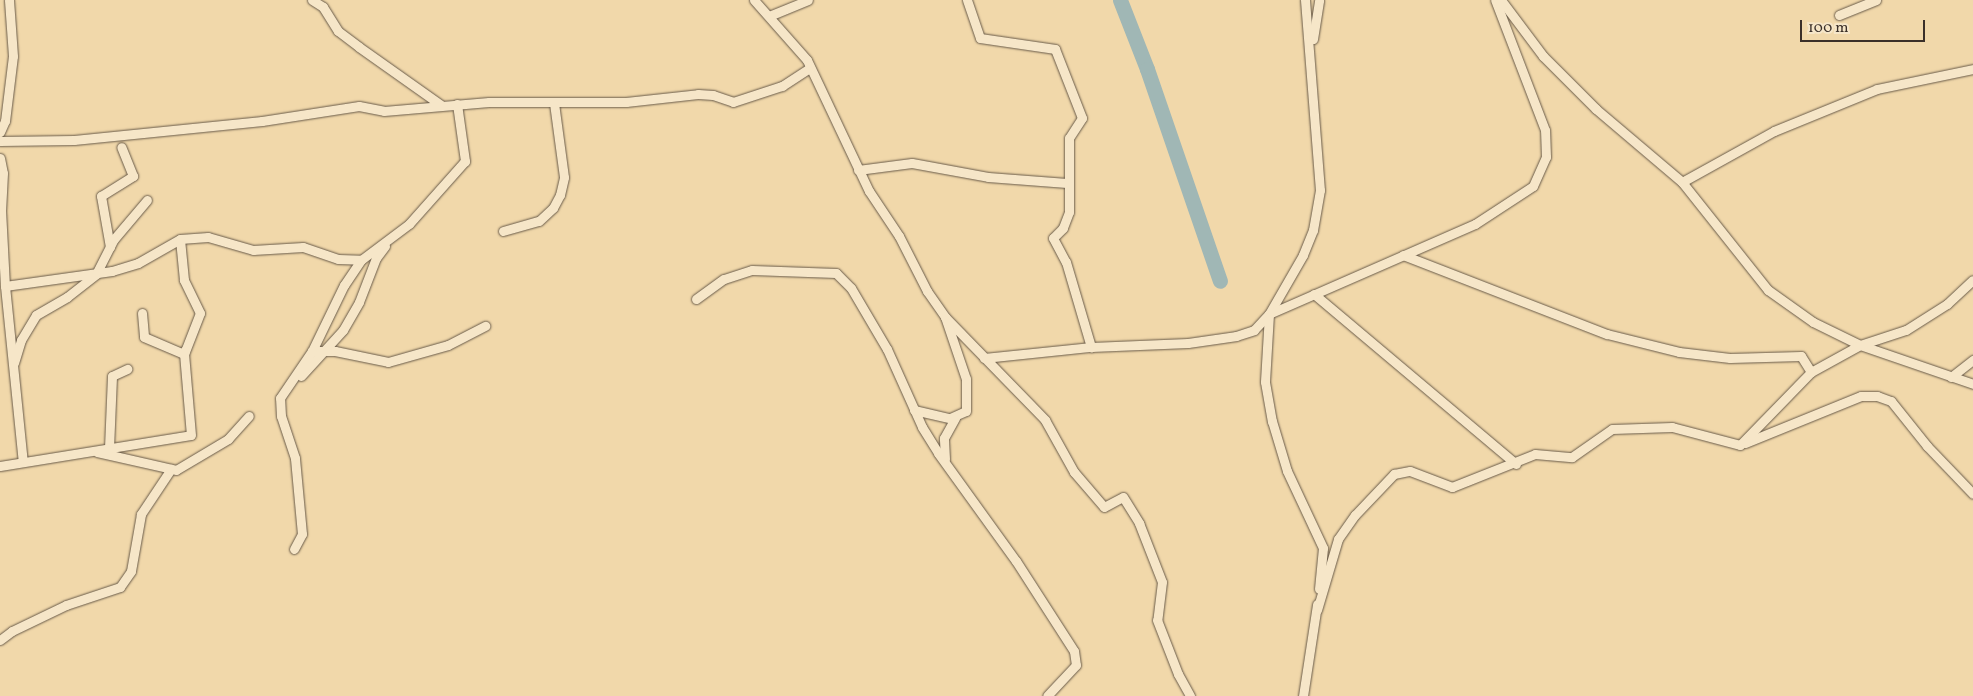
<!DOCTYPE html>
<style>
body{margin:0}
#map{position:relative;width:1973px;height:696px;overflow:hidden;background:#f1d8aa;font-family:Vollkorn,serif}
div>[style]{position:absolute}
.river>*{height:15px;margin:-7.5px;padding:0 7.5px;transform-origin:7.5px;border-radius:7.5px;background:#a0b7b5}
.roads{filter:drop-shadow(0 0 1px #685a49) drop-shadow(0 0 1px #685a49)}
.street>*{height:9px;margin:-4.5px;padding:0 4.5px;transform-origin:4.5px;border-radius:4.5px;background:#f6e6c8}
span{translate:-50% -50%;white-space:nowrap;text-align:center;line-height:1.15;-webkit-text-stroke:4px #f6e6c8;paint-order:stroke}
.scale{position:absolute;left:1800px;top:20px;width:125px;height:22px;box-sizing:border-box;border:2px solid #3b3029;border-top:0;padding-left:6px;font-size:15px;line-height:18px;white-space:nowrap;color:#3b3029;-webkit-text-stroke:4px #f6e6c8;paint-order:stroke}
</style>
<div id="map">
<div class="river">
<i style="left:1120px;top:0;width:74px;rotate:68.6deg"></i>
<i style="left:1147px;top:69px;width:224px;rotate:71deg"></i>
</div>
<div class="roads">
<div class="street">
<i style="left:312px;top:0;width:13px;rotate:32deg"></i>
<i style="left:323px;top:7px;width:28px;rotate:58deg"></i>
<i style="left:338px;top:31px;width:26px;rotate:37deg"></i>
<i style="left:359px;top:47px;width:100px;rotate:35.3deg"></i>
<i style="left:754px;top:0;width:80px;rotate:48.5deg"></i>
<i style="left:807px;top:60px;width:145px;rotate:64.7deg"></i>
<i style="left:869px;top:191px;width:54px;rotate:56.3deg"></i>
<i style="left:899px;top:236px;width:62px;rotate:63deg"></i>
<i style="left:927px;top:291px;width:32px;rotate:55deg"></i>
<i style="left:945px;top:317px;width:144px;rotate:45.8deg"></i>
<i style="left:1045px;top:420px;width:60px;rotate:60.9deg"></i>
<i style="left:1074px;top:472px;width:46px;rotate:49.4deg"></i>
<i style="left:1104px;top:507px;width:21px;rotate:-28deg"></i>
<i style="left:1123px;top:497px;width:31px;rotate:58deg"></i>
<i style="left:1139px;top:523px;width:63px;rotate:68.7deg"></i>
<i style="left:1162px;top:582px;width:38px;rotate:97deg"></i>
<i style="left:1157px;top:620px;width:58px;rotate:68.7deg"></i>
<i style="left:1178px;top:674px;width:25px;rotate:61deg"></i>
<i style="left:967px;top:0;width:40px;rotate:71.1deg"></i>
<i style="left:980px;top:38px;width:76px;rotate:8.3deg"></i>
<i style="left:1055px;top:49px;width:74px;rotate:68.6deg"></i>
<i style="left:1082px;top:118px;width:24px;rotate:123deg"></i>
<i style="left:1069px;top:138px;width:74px;rotate:90deg"></i>
<i style="left:1069px;top:212px;width:17px;rotate:111deg"></i>
<i style="left:1063px;top:228px;width:14px;rotate:135deg"></i>
<i style="left:1053px;top:238px;width:27px;rotate:62deg"></i>
<i style="left:1066px;top:262px;width:89px;rotate:73.6deg"></i>
<i style="left:1305px;top:0;width:191px;rotate:85.5deg"></i>
<i style="left:1320px;top:190px;width:41px;rotate:99.9deg"></i>
<i style="left:1313px;top:230px;width:27px;rotate:112deg"></i>
<i style="left:1303px;top:255px;width:68px;rotate:120deg"></i>
<i style="left:1269px;top:314px;width:68px;rotate:93.4deg"></i>
<i style="left:1265px;top:382px;width:40px;rotate:80deg"></i>
<i style="left:1272px;top:421px;width:52px;rotate:73.3deg"></i>
<i style="left:1287px;top:471px;width:85px;rotate:64.9deg"></i>
<i style="left:1323px;top:548px;width:41px;rotate:95.6deg"></i>
<i style="left:1501px;top:0;width:70px;rotate:53.1deg"></i>
<i style="left:1543px;top:56px;width:75px;rotate:45deg"></i>
<i style="left:1596px;top:109px;width:113px;rotate:40.3deg"></i>
<i style="left:1682px;top:182px;width:138px;rotate:51.5deg"></i>
<i style="left:1768px;top:290px;width:55px;rotate:35.4deg"></i>
<i style="left:1813px;top:322px;width:52px;rotate:26.1deg"></i>
<i style="left:1860px;top:345px;width:120px;rotate:19deg"></i>
<i style="left:1839px;top:15px;width:40px;rotate:-22deg"></i>
<i style="left:769px;top:16px;width:42px;rotate:-22.3deg"></i>
<i style="left:1313px;top:39px;width:39px;rotate:-81deg"></i>
<i style="left:457px;top:104px;width:58px;rotate:82deg"></i>
<i style="left:465px;top:161px;width:84px;rotate:131.6deg"></i>
<i style="left:409px;top:224px;width:60px;rotate:143.1deg"></i>
<i style="left:361px;top:260px;width:30px;rotate:124deg"></i>
<i style="left:344px;top:285px;width:73px;rotate:115.9deg"></i>
<i style="left:312px;top:351px;width:23px"></i>
<i style="left:335px;top:351px;width:54px;rotate:11.7deg"></i>
<i style="left:388px;top:362px;width:62px;rotate:-15.8deg"></i>
<i style="left:448px;top:345px;width:42px;rotate:-27.2deg"></i>
<i style="left:0;top:132px;width:12px;rotate:-66deg"></i>
<i style="left:5px;top:121px;width:65px;rotate:-83deg"></i>
<i style="left:13px;top:56px;width:56px;rotate:-94.1deg"></i>
<i style="left:0;top:141px;width:74px;rotate:-0.8deg"></i>
<i style="left:74px;top:140px;width:189px;rotate:-5.8deg"></i>
<i style="left:262px;top:121px;width:98px;rotate:-8.8deg"></i>
<i style="left:359px;top:106px;width:25px;rotate:11deg"></i>
<i style="left:384px;top:111px;width:105px;rotate:-4.9deg"></i>
<i style="left:489px;top:102px;width:137px"></i>
<i style="left:626px;top:102px;width:72px;rotate:-6.3deg"></i>
<i style="left:698px;top:94px;width:15px;rotate:4deg"></i>
<i style="left:713px;top:95px;width:21px;rotate:19deg"></i>
<i style="left:733px;top:102px;width:52px;rotate:-18.1deg"></i>
<i style="left:782px;top:86px;width:33px;rotate:-33deg"></i>
<i style="left:0;top:158px;width:15px;rotate:79deg"></i>
<i style="left:3px;top:173px;width:37px;rotate:93deg"></i>
<i style="left:1px;top:210px;width:76px;rotate:87deg"></i>
<i style="left:5px;top:286px;width:177px;rotate:84.2deg"></i>
<i style="left:858px;top:170px;width:54px;rotate:-7.4deg"></i>
<i style="left:912px;top:163px;width:77px;rotate:10.4deg"></i>
<i style="left:988px;top:177px;width:79px;rotate:4.3deg"></i>
<i style="left:1682px;top:182px;width:105px;rotate:-29deg"></i>
<i style="left:1774px;top:131px;width:111px;rotate:-22.2deg"></i>
<i style="left:1877px;top:89px;width:98px;rotate:-11.8deg"></i>
<i style="left:503px;top:231px;width:37px;rotate:-16deg"></i>
<i style="left:539px;top:221px;width:19px;rotate:-43deg"></i>
<i style="left:553px;top:208px;width:15px;rotate:-62deg"></i>
<i style="left:560px;top:195px;width:18px;rotate:-77deg"></i>
<i style="left:564px;top:177px;width:75px;rotate:-97.7deg"></i>
<i style="left:110px;top:247px;width:52px;rotate:-100deg"></i>
<i style="left:101px;top:196px;width:38px;rotate:-32deg"></i>
<i style="left:133px;top:176px;width:31px;rotate:-112deg"></i>
<i style="left:1403px;top:255px;width:219px;rotate:21.2deg"></i>
<i style="left:1607px;top:334px;width:74px;rotate:14deg"></i>
<i style="left:1679px;top:352px;width:51px;rotate:6.7deg"></i>
<i style="left:1730px;top:358px;width:71px;rotate:-1.6deg"></i>
<i style="left:1801px;top:356px;width:19px;rotate:58deg"></i>
<i style="left:5px;top:286px;width:108px;rotate:-8deg"></i>
<i style="left:112px;top:271px;width:27px;rotate:-17deg"></i>
<i style="left:138px;top:263px;width:48px;rotate:-29.7deg"></i>
<i style="left:180px;top:239px;width:28px;rotate:-4deg"></i>
<i style="left:208px;top:237px;width:47px;rotate:16.1deg"></i>
<i style="left:253px;top:250px;width:50px;rotate:-3.4deg"></i>
<i style="left:303px;top:247px;width:37px;rotate:19deg"></i>
<i style="left:338px;top:259px;width:23px;rotate:2deg"></i>
<i style="left:1314px;top:294px;width:264px;rotate:40.1deg"></i>
<i style="left:696px;top:299px;width:34px;rotate:-36deg"></i>
<i style="left:724px;top:279px;width:29px;rotate:-18deg"></i>
<i style="left:752px;top:270px;width:84px;rotate:2deg"></i>
<i style="left:836px;top:273px;width:21px;rotate:45deg"></i>
<i style="left:851px;top:288px;width:71px;rotate:59.5deg"></i>
<i style="left:887px;top:349px;width:85px;rotate:65.8deg"></i>
<i style="left:922px;top:427px;width:31px;rotate:58deg"></i>
<i style="left:938px;top:453px;width:133px;rotate:54.2deg"></i>
<i style="left:1016px;top:561px;width:107px;rotate:57.2deg"></i>
<i style="left:1074px;top:651px;width:14px;rotate:82deg"></i>
<i style="left:1076px;top:665px;width:42px;rotate:133.1deg"></i>
<i style="left:142px;top:313px;width:24px;rotate:85deg"></i>
<i style="left:144px;top:337px;width:43px;rotate:23deg"></i>
<i style="left:184px;top:354px;width:4px;rotate:-76deg"></i>
<i style="left:984px;top:358px;width:108px;rotate:-5.9deg"></i>
<i style="left:1091px;top:347px;width:97px;rotate:-2.4deg"></i>
<i style="left:1188px;top:343px;width:49px;rotate:-8.3deg"></i>
<i style="left:1236px;top:336px;width:19px;rotate:-18deg"></i>
<i style="left:1254px;top:330px;width:22px;rotate:-47deg"></i>
<i style="left:1269px;top:314px;width:225px;rotate:-23.6deg"></i>
<i style="left:1475px;top:224px;width:69px;rotate:-33.2deg"></i>
<i style="left:1533px;top:186px;width:32px;rotate:-66deg"></i>
<i style="left:1546px;top:157px;width:27px;rotate:-92deg"></i>
<i style="left:1545px;top:130px;width:139px;rotate:-111deg"></i>
<i style="left:14px;top:363px;width:24px;rotate:-73deg"></i>
<i style="left:21px;top:340px;width:29px;rotate:-59deg"></i>
<i style="left:36px;top:315px;width:36px;rotate:-30deg"></i>
<i style="left:67px;top:297px;width:37px;rotate:-38deg"></i>
<i style="left:96px;top:274px;width:39px;rotate:-63deg"></i>
<i style="left:114px;top:239px;width:51px;rotate:-49.8deg"></i>
<i style="left:301px;top:376px;width:62px;rotate:-47.6deg"></i>
<i style="left:343px;top:330px;width:32px;rotate:-60deg"></i>
<i style="left:359px;top:302px;width:47px;rotate:-68.9deg"></i>
<i style="left:376px;top:258px;width:15px;rotate:-53deg"></i>
<i style="left:1951px;top:377px;width:28px;rotate:-38deg"></i>
<i style="left:914px;top:410px;width:37px;rotate:13deg"></i>
<i style="left:950px;top:418px;width:17px;rotate:-24deg"></i>
<i style="left:966px;top:411px;width:32px;rotate:-90deg"></i>
<i style="left:966px;top:379px;width:65px;rotate:-108.7deg"></i>
<i style="left:1745px;top:443px;width:125px;rotate:-22.1deg"></i>
<i style="left:1861px;top:396px;width:16px"></i>
<i style="left:1877px;top:396px;width:15px;rotate:20deg"></i>
<i style="left:1891px;top:401px;width:58px;rotate:51.3deg"></i>
<i style="left:1927px;top:446px;width:66px;rotate:46.2deg"></i>
<i style="left:109px;top:448px;width:72px;rotate:-87.6deg"></i>
<i style="left:112px;top:376px;width:17px;rotate:-25deg"></i>
<i style="left:97px;top:452px;width:81px;rotate:12.8deg"></i>
<i style="left:176px;top:470px;width:61px;rotate:-30.8deg"></i>
<i style="left:228px;top:439px;width:31px;rotate:-48deg"></i>
<i style="left:945px;top:459px;width:21px;rotate:-93deg"></i>
<i style="left:944px;top:438px;width:23px;rotate:-61deg"></i>
<i style="left:0;top:466px;width:193px;rotate:-9.2deg"></i>
<i style="left:191px;top:435px;width:81px;rotate:-94.9deg"></i>
<i style="left:184px;top:354px;width:44px;rotate:-68.7deg"></i>
<i style="left:200px;top:313px;width:37px;rotate:-116deg"></i>
<i style="left:184px;top:280px;width:41px;rotate:-95.6deg"></i>
<i style="left:294px;top:549px;width:17px;rotate:-62deg"></i>
<i style="left:302px;top:534px;width:76px;rotate:-95.3deg"></i>
<i style="left:295px;top:458px;width:44px;rotate:-108.4deg"></i>
<i style="left:281px;top:416px;width:18px;rotate:-93deg"></i>
<i style="left:280px;top:398px;width:57px;rotate:-55.8deg"></i>
<i style="left:1317px;top:610px;width:74px;rotate:-73.5deg"></i>
<i style="left:1338px;top:539px;width:29px;rotate:-55deg"></i>
<i style="left:1355px;top:515px;width:57px;rotate:-46.4deg"></i>
<i style="left:1394px;top:474px;width:16px;rotate:-11deg"></i>
<i style="left:1410px;top:471px;width:45px;rotate:20.9deg"></i>
<i style="left:1452px;top:487px;width:89px;rotate:-21.7deg"></i>
<i style="left:1535px;top:454px;width:37px;rotate:5deg"></i>
<i style="left:1572px;top:457px;width:49px;rotate:-35deg"></i>
<i style="left:1612px;top:429px;width:60px;rotate:-1.9deg"></i>
<i style="left:1672px;top:427px;width:70px;rotate:14.8deg"></i>
<i style="left:1740px;top:445px;width:102px;rotate:-45.8deg"></i>
<i style="left:1811px;top:372px;width:56px;rotate:-28.9deg"></i>
<i style="left:1860px;top:345px;width:48px;rotate:-18.1deg"></i>
<i style="left:1906px;top:330px;width:49px;rotate:-32.4deg"></i>
<i style="left:1947px;top:304px;width:35px;rotate:-43deg"></i>
<i style="left:0;top:640px;width:15px;rotate:-37deg"></i>
<i style="left:12px;top:631px;width:60px;rotate:-25.7deg"></i>
<i style="left:66px;top:605px;width:57px;rotate:-18.4deg"></i>
<i style="left:120px;top:587px;width:19px;rotate:-55deg"></i>
<i style="left:131px;top:571px;width:58px;rotate:-80deg"></i>
<i style="left:141px;top:514px;width:54px;rotate:-56.3deg"></i>
<i style="left:1303px;top:696px;width:93px;rotate:-81.3deg"></i>
</div>
</div>
<div class="scale">100 m</div>
</div>
